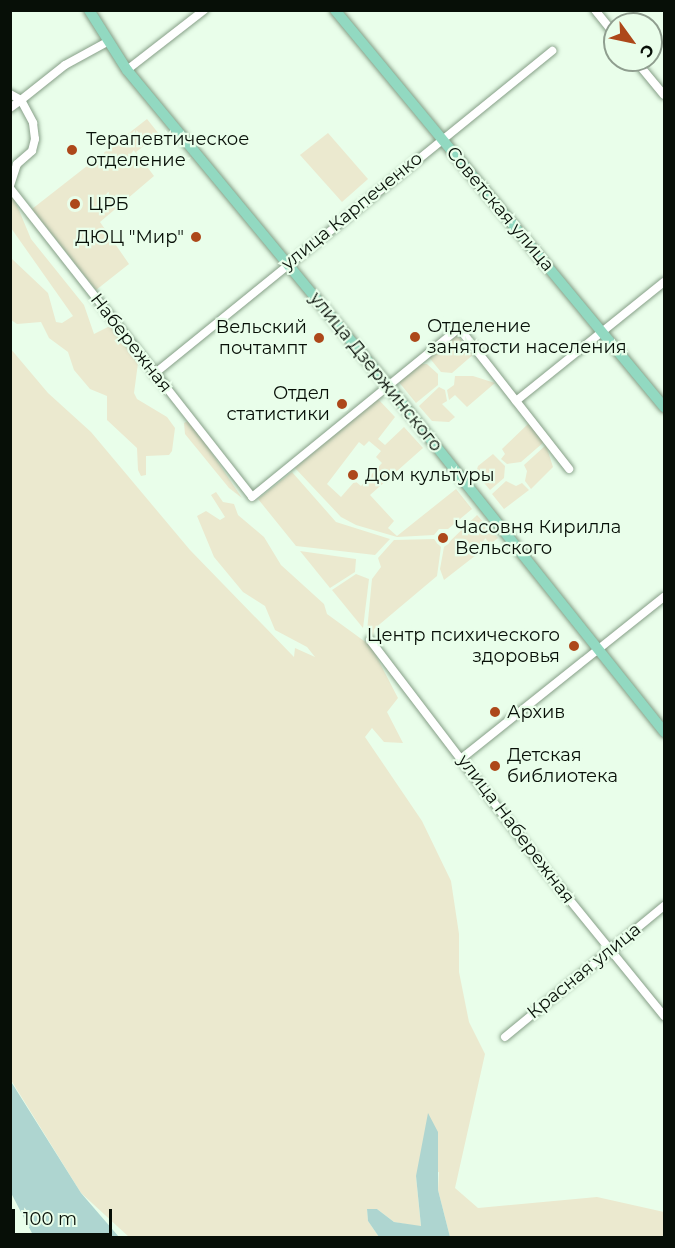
<!DOCTYPE html>
<meta charset="utf-8">
<style>
body{margin:0}
#map{position:relative;width:675px;height:1248px;overflow:hidden;background:#e9feea;font-family:Montserrat,sans-serif}
div>[style]{position:absolute}
.green>*{inset:0;background:#ebe9cf}
.water>*{inset:0;background:#aed5d0}
.roads{filter:drop-shadow(0 0 2px #869f87) drop-shadow(0 0 2px #869f87)}
.minor>*{height:8px;margin:-4px;padding:0 4px;transform-origin:4px;border-radius:4px;background:#fff}
.major>*{height:10px;margin:-5px;padding:0 5px;transform-origin:5px;border-radius:5px;background:#92d9c1}
.dots>*{width:16px;height:16px;translate:-50% -50%;box-sizing:border-box;border:3px solid #e9feea;border-radius:50%}
span{translate:-50% -50%;white-space:nowrap;text-align:center;line-height:1.15;-webkit-text-stroke:4.5px #e9feea;paint-order:stroke}
.poi-label{font-size:18px;color:#070f07}
.left{translate:0 -50%;text-align:left}
.right{translate:-100% -50%;text-align:right}
.street-label{font-size:18px;color:#070f07}
.frame{position:absolute;inset:0;border:12px solid #070f07;pointer-events:none}
.north{position:absolute;left:603px;top:12px;width:60px;height:60px;box-sizing:border-box;background:#e9feea;border:2px solid #8f9e8f;border-radius:50%;rotate:123deg;font-size:16px;font-weight:700;line-height:24px;text-align:center;color:#070f07}
.north::after{content:'';display:block;margin:auto;width:21px;height:27px;background:#ad481a;clip-path:polygon(50% 0,100% 100%,50% 72%,0 100%)}
.scale{position:absolute;left:12px;top:1209px;width:100px;height:27px;box-sizing:border-box;border:3px solid #070f07;border-top:0;padding-left:8px;font-size:18px;line-height:21px;white-space:nowrap;color:#070f07;-webkit-text-stroke:4px #e9feea;paint-order:stroke}
</style>
<div id="map">
<div class="green">
<i style="clip-path:polygon(147px 119px,159px 134px,136px 152px,154px 176px,100px 222px,129px 264px,96px 290px,32px 209px)"></i>
<i style="clip-path:polygon(328px 133px,368px 179px,342px 202px,300px 155px)"></i>
<i style="clip-path:polygon(11px 191px,31px 239px,84px 305px,94px 334px,110px 326px,138px 363px,134px 393px,137px 399px,167px 417px,175px 428px,172px 451px,169px 455px,146px 456px,146px 475px,141px 476px,138px 470px,137px 448px,107px 420px,107px 396px,90px 389px,74px 370px,68px 352px,49px 338px,41px 322px,17px 324px,11px 320px,11px 258px,48px 293px,56px 322px,62px 323px,73px 316px,11px 228px)"></i>
<i style="clip-path:polygon(455px 334px,475px 353px,452px 373px,441px 372px,428px 356px)"></i>
<i style="clip-path:polygon(10px 348px,48px 393px,91px 432px,190px 550px,294px 657px,295px 648px,315px 657px,307px 647px,275px 630px,265px 606px,243px 592px,214px 557px,197px 516px,206px 511px,220px 520px,225px 517px,211px 495px,216px 492px,223px 502px,234px 504px,238px 515px,264px 537px,281px 565px,324px 604px,327px 614px,371px 646px,398px 698px,387px 712px,403px 743px,384px 742px,372px 728px,365px 737px,422px 821px,451px 881px,459px 934px,459px 972px,469px 1022px,485px 1054px,455px 1188px,478px 1208px,597px 1197px,664px 1212px,664px 1237px,450px 1237px,438px 1190px,439px 1172px,416px 1176px,421px 1227px,394px 1222px,377px 1209px,367px 1209px,368px 1221px,379px 1237px,129px 1237px,81px 1193px,11px 1080px)"></i>
<i style="clip-path:polygon(417px 364px,427px 364px,438px 374px,438px 385px,416px 403px,398px 381px)"></i>
<i style="clip-path:polygon(455px 376px,473px 376px,495px 383px,467px 407px,455px 395px,449px 400px,447px 390px,454px 385px)"></i>
<i style="clip-path:polygon(439px 387px,445px 390px,447px 401px,442px 404px,455px 417px,449px 422px,432px 421px,419px 406px)"></i>
<i style="clip-path:polygon(evenodd,378px 399px,395px 417px,378px 439px,385px 445px,404px 427px,423px 448px,370px 495px,394px 521px,388px 528px,397px 536px,456px 489px,472px 509px,448px 529px,439px 529px,434px 535px,397px 537px,356px 525px,341px 517px,295px 468px,378px 399px,369px 441px,381px 451px,376px 457px,382px 463px,361px 486px,355px 481px,341px 497px,327px 484px,359px 442px,364px 446px,369px 441px)"></i>
<i style="clip-path:polygon(189px 420px,205px 443px,242px 498px,229px 488px,185px 434px,184px 423px)"></i>
<i style="clip-path:polygon(529px 423px,544px 442px,521px 462px,507px 464px,501px 459px,505px 454px,502px 449px)"></i>
<i style="clip-path:polygon(546px 445px,553px 467px,531px 489px,525px 481px,527px 471px,524px 465px)"></i>
<i style="clip-path:polygon(493px 454px,505px 466px,504px 478px,490px 490px,476px 473px,478px 466px)"></i>
<i style="clip-path:polygon(292px 472px,336px 522px,390px 539px,375px 555px,296px 546px,258px 499px)"></i>
<i style="clip-path:polygon(506px 481px,516px 486px,522px 483px,529px 490px,504px 509px,492px 494px)"></i>
<i style="clip-path:polygon(477px 515px,498px 538px,444px 580px,440px 569px,444px 547px)"></i>
<i style="clip-path:polygon(434px 539px,441px 547px,437px 576px,374px 629px,373px 636px,367px 631px,372px 579px,381px 567px,378px 558px,394px 540px)"></i>
<i style="clip-path:polygon(300px 551px,356px 559px,355px 572px,330px 588px)"></i>
<i style="clip-path:polygon(356px 574px,369px 579px,363px 628px,332px 590px)"></i>
</div>
<div class="water">
<i style="clip-path:polygon(10px 1080px,81px 1193px,119px 1237px,34px 1237px,11px 1193px)"></i>
<i style="clip-path:polygon(428px 1113px,438px 1132px,438px 1190px,450px 1237px,379px 1237px,368px 1221px,367px 1209px,377px 1209px,394px 1222px,421px 1226px,416px 1176px)"></i>
</div>
<div class="roads">
<div class="minor">
<i style="left:595px;top:10px;width:32px;rotate:51deg"></i>
<i style="left:635px;top:60px;width:45px;rotate:50.4deg"></i>
<i style="left:127px;top:70px;width:98px;rotate:-37.9deg"></i>
<i style="left:10px;top:94px;width:13px;rotate:29deg"></i>
<i style="left:21px;top:100px;width:56px;rotate:-38.5deg"></i>
<i style="left:65px;top:65px;width:48px;rotate:-28.7deg"></i>
<i style="left:10px;top:108px;width:14px;rotate:-36deg"></i>
<i style="left:21px;top:100px;width:26px;rotate:62deg"></i>
<i style="left:33px;top:123px;width:16px;rotate:83deg"></i>
<i style="left:35px;top:139px;width:12px;rotate:104deg"></i>
<i style="left:32px;top:151px;width:20px;rotate:139deg"></i>
<i style="left:17px;top:164px;width:23px;rotate:108deg"></i>
<i style="left:10px;top:188px;width:392px;rotate:51.9deg"></i>
<i style="left:252px;top:497px;width:267px;rotate:-39.2deg"></i>
<i style="left:459px;top:328px;width:179px;rotate:52deg"></i>
<i style="left:154px;top:374px;width:513px;rotate:-39.06deg"></i>
<i style="left:516px;top:401px;width:190px;rotate:-38.8deg"></i>
<i style="left:370px;top:640px;width:292px;rotate:52.7deg"></i>
<i style="left:547px;top:872px;width:186px;rotate:50.9deg"></i>
<i style="left:462px;top:758px;width:258px;rotate:-38.6deg"></i>
<i style="left:505px;top:1037px;width:206px;rotate:-39.5deg"></i>
</div>
<div class="major">
<i style="left:89px;top:10px;width:71px;rotate:57.7deg"></i>
<i style="left:127px;top:70px;width:410px;rotate:50.4deg"></i>
<i style="left:388px;top:386px;width:443px;rotate:51.4deg"></i>
<i style="left:335px;top:10px;width:516px;rotate:50.35deg"></i>
</div>
</div>
<div class="dots">
<i style="left:72px;top:150px;background:#ad481a"></i>
<i style="left:75px;top:204px;background:#ad481a"></i>
<i style="left:196px;top:237px;background:#ad481a"></i>
<i style="left:415px;top:337px;background:#ad481a"></i>
<i style="left:319px;top:338px;background:#ad481a"></i>
<i style="left:342px;top:404px;background:#ad481a"></i>
<i style="left:353px;top:475px;background:#ad481a"></i>
<i style="left:443px;top:538px;background:#ad481a"></i>
<i style="left:574px;top:646px;background:#ad481a"></i>
<i style="left:495px;top:712px;background:#ad481a"></i>
<i style="left:495px;top:766px;background:#ad481a"></i>
</div>
<div class="poi-label">
<span class="left" style="left:86px;top:150px">Терапевтическое<br>отделение</span>
<span class="left" style="left:88px;top:204px">ЦРБ</span>
<span class="right" style="left:184px;top:237px">ДЮЦ "Мир"</span>
<span class="left" style="left:427px;top:337px">Отделение<br>занятости населения</span>
<span class="right" style="left:307px;top:338px">Вельский<br>почтампт</span>
<span class="right" style="left:330px;top:404px">Отдел<br>статистики</span>
<span class="left" style="left:365px;top:475px">Дом культуры</span>
<span class="left" style="left:455px;top:538px">Часовня Кирилла<br>Вельского</span>
<span class="right" style="left:560px;top:646px">Центр психического<br>здоровья</span>
<span class="left" style="left:507px;top:712px">Архив</span>
<span class="left" style="left:507px;top:766px">Детская<br>библиотека</span>
</div>
<div class="street-label">
<span style="left:500px;top:209px;rotate:50deg">Советская улица</span>
<span style="left:352px;top:211px;rotate:-39deg">улица Карпеченко</span>
<span style="left:131px;top:343px;rotate:52deg">Набережная</span>
<span style="left:376px;top:372px;rotate:51deg">улица Дзержинского</span>
<span style="left:516px;top:829px;rotate:53deg">улица Набережная</span>
<span style="left:584px;top:971px;rotate:-39deg">Красная улица</span>
</div>
<div class="frame"></div>
<div class="north">С</div>
<div class="scale">100 m</div>
</div>
